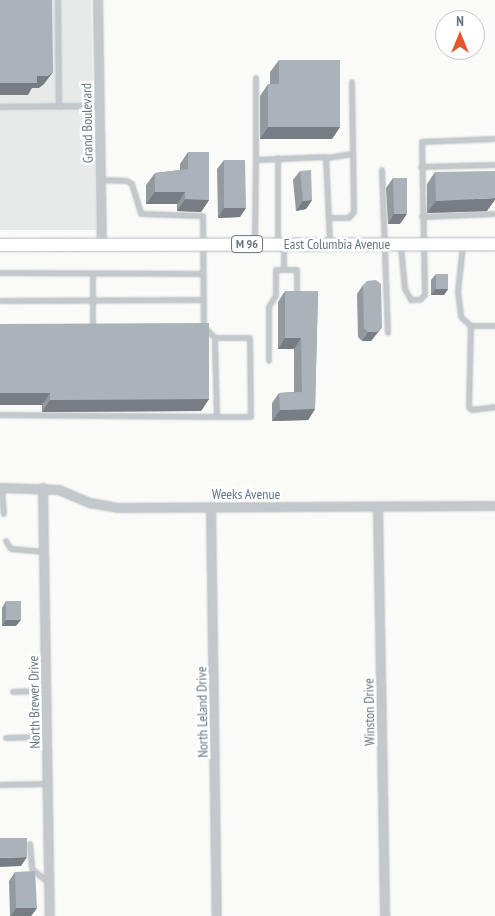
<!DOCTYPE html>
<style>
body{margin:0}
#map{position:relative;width:495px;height:916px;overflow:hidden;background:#fafaf8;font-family:"PT Sans Narrow",sans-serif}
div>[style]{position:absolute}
.built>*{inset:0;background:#e8e9e9}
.roads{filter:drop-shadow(0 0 1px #b5babe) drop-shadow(0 0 1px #b5babe)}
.lane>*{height:4px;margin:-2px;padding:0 2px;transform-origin:2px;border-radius:2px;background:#c3c8cc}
.street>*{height:8px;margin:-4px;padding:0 4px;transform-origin:4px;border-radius:4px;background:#c3c8cc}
.primary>*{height:12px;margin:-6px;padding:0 6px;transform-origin:6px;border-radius:6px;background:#fff}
.wall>*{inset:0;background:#929a9f}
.shaded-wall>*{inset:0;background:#777d82}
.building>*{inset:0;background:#aab3b9}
span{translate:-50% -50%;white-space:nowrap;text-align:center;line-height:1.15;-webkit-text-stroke:5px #fff;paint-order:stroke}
.shield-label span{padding:1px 4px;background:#fff;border:1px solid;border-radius:4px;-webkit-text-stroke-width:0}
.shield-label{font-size:12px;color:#657683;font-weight:700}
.street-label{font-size:14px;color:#657683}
.north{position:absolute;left:435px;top:10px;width:50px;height:50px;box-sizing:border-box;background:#fff;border:1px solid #c1c8cd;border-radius:50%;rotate:0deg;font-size:14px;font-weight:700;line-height:20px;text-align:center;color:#657683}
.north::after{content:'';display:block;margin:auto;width:18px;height:22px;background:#e4572e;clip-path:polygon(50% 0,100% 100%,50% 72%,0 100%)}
</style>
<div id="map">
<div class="built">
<i style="clip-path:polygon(0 0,91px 0,96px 230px,0 230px)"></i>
</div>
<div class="roads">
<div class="lane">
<i style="left:58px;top:0;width:107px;rotate:89.5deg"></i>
<i style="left:256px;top:78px;width:82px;rotate:90deg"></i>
<i style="left:0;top:107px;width:99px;rotate:-0.6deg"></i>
<i style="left:278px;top:158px;width:85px;rotate:90deg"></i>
<i style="left:327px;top:158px;width:26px;rotate:-9deg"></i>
<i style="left:421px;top:167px;width:74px;rotate:-1.5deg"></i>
<i style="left:382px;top:170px;width:163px;rotate:87.9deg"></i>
<i style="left:101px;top:180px;width:26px;rotate:2deg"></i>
<i style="left:127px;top:181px;width:6px;rotate:31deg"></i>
<i style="left:132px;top:184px;width:31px;rotate:73deg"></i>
<i style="left:141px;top:214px;width:62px;rotate:1.8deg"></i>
<i style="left:203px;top:216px;width:111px;rotate:89.5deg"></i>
<i style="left:422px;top:217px;width:73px;rotate:-2.4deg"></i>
<i style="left:329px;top:218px;width:20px"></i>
<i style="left:349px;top:218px;width:8px;rotate:-50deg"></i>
<i style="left:354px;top:212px;width:130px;rotate:-90.9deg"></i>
<i style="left:255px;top:242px;width:82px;rotate:-89.3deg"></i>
<i style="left:256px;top:160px;width:70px;rotate:-2.5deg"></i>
<i style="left:326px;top:157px;width:86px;rotate:87.3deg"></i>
<i style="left:463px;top:246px;width:45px;rotate:96.3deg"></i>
<i style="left:458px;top:291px;width:26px;rotate:83deg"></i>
<i style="left:461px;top:317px;width:13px;rotate:42deg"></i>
<i style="left:401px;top:247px;width:42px;rotate:84.6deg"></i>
<i style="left:405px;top:289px;width:13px;rotate:61deg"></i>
<i style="left:411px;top:300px;width:9px"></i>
<i style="left:420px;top:300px;width:7px;rotate:-45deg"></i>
<i style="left:425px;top:295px;width:153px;rotate:-91.1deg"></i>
<i style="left:422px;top:142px;width:73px;rotate:-2.4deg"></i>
<i style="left:284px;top:270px;width:13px"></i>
<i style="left:297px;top:270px;width:25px;rotate:90deg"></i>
<i style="left:0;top:273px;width:203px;rotate:0.3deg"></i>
<i style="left:0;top:301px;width:204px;rotate:-0.3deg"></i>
<i style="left:471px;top:326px;width:81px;rotate:91.4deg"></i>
<i style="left:469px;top:407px;width:4px;rotate:45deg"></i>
<i style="left:472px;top:410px;width:23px;rotate:-7deg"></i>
<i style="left:471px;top:326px;width:24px"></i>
<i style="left:93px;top:328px;width:54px;rotate:-90deg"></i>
<i style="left:215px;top:338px;width:35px"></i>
<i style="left:250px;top:338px;width:79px;rotate:89.3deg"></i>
<i style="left:251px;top:417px;width:34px;rotate:180deg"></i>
<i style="left:269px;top:361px;width:54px;rotate:-90deg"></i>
<i style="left:269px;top:307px;width:13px;rotate:-58deg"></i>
<i style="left:276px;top:296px;width:26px;rotate:-90deg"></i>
<i style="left:276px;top:270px;width:8px"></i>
<i style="left:284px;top:270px;width:24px;rotate:-90deg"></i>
<i style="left:0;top:415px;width:217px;rotate:0.5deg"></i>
<i style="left:217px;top:417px;width:79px;rotate:-91.5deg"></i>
<i style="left:215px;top:338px;width:13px;rotate:-135deg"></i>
<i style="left:2px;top:488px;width:26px;rotate:86deg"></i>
<i style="left:6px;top:541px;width:9px;rotate:58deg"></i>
<i style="left:11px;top:549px;width:33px;rotate:5deg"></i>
<i style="left:13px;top:692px;width:33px;rotate:-2deg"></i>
<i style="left:6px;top:738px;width:41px;rotate:-1.4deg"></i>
<i style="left:0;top:785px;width:48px;rotate:-1.2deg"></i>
<i style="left:30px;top:844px;width:25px;rotate:85deg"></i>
<i style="left:32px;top:869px;width:23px;rotate:40deg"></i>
</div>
<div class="street">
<i style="left:98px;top:0;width:245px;rotate:89.1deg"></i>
<i style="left:0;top:488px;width:59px;rotate:1.9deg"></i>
<i style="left:59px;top:490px;width:34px;rotate:23deg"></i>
<i style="left:90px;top:503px;width:28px;rotate:10deg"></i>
<i style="left:118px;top:508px;width:377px;rotate:-0.3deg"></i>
<i style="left:43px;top:488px;width:428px;rotate:89.1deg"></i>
<i style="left:211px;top:507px;width:409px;rotate:89.2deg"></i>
<i style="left:378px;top:507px;width:409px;rotate:89deg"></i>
</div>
<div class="primary">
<i style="left:0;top:245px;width:495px;rotate:-0.1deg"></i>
</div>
</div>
<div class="wall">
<i style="clip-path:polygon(279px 60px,340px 127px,332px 139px,260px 139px,260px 96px,268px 84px,270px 84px,270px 72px)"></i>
<i style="clip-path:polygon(188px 152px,209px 200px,201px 212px,177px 211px,177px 204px,146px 204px,146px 185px,155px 173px,180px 170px,180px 164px)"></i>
<i style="clip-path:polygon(224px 160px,240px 217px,218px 218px,217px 169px)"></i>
<i style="clip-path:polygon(300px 171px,312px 200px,306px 209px,296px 211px,293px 180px)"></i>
<i style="clip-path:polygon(435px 172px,487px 211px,427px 213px,427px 184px)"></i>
<i style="clip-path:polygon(393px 178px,400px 224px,388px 224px,386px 188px)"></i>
<i style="clip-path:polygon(436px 274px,448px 289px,444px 295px,431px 295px,431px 280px)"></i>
<i style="clip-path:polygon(363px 285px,382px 327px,371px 341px,362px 341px,358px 337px,357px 294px)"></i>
<i style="clip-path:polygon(285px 291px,318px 291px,315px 409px,308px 420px,272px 421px,272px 403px,279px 393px,294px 392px,294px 349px,278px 349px,278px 302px)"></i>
<i style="clip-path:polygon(0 324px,209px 399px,201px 411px,42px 412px,42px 405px)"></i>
<i style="clip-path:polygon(6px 601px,16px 626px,2px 626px,2px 608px)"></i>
<i style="clip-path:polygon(15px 872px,37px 908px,31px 916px,10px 916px,9px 881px)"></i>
</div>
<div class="shaded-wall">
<i style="clip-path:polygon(53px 72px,44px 84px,39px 88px,32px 88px,28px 95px,0 95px,0 83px,37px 76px)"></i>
<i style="clip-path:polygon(268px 127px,340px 127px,332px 139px,260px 139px)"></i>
<i style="clip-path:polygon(155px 192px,185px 192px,177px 204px,146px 204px)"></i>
<i style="clip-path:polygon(495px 198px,495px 200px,487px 211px,427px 213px,436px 201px)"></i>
<i style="clip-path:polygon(185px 199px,209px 200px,201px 212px,177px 211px)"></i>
<i style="clip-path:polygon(312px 200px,306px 209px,296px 211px,303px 201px)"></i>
<i style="clip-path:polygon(224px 208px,246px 208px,240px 217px,218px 218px)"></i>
<i style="clip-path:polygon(394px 214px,407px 214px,400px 224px,388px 224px)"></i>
<i style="clip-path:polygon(436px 289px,448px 289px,444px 295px,431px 295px)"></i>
<i style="clip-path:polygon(382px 327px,371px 341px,362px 341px,368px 332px)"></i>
<i style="clip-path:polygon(285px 338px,301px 338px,294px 349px,278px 349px)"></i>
<i style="clip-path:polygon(0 393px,50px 393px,42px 405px,0 405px)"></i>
<i style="clip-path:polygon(209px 399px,201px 411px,42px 412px,50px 400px)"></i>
<i style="clip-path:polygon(315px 409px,308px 420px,272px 421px,280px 410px)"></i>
<i style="clip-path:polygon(6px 620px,21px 620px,16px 626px,2px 626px)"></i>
<i style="clip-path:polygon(27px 857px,21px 866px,0 867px,0 858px)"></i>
<i style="clip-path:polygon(16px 908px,37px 908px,31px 916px,11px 916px)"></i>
</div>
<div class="building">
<i style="clip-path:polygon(0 0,52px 0,53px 72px,48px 76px,37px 76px,37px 83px,0 83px)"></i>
<i style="clip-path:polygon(279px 60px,340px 60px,340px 127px,268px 127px,268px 84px,279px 84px)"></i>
<i style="clip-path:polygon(188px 152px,209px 152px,209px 200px,185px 199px,185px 192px,155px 192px,155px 173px,188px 169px)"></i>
<i style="clip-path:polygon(224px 160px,245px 160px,246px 208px,224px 208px)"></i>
<i style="clip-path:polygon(311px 170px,312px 200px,303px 201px,300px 171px)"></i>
<i style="clip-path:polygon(495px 171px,495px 198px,436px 201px,435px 172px)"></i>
<i style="clip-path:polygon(393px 178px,407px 178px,407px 214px,394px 214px)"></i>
<i style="clip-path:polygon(436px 274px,448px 274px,448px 289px,436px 289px)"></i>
<i style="clip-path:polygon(376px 280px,381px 284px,382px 327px,377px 332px,368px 332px,364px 328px,363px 285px,367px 281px)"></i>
<i style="clip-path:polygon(285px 291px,318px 291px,315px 409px,280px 410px,279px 393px,302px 392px,301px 338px,285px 338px)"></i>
<i style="clip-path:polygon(209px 323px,209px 399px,50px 400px,50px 393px,0 393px,0 324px)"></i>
<i style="clip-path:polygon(6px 601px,21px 601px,21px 620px,6px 620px)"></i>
<i style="clip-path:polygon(0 838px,27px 838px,27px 857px,0 858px)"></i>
<i style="clip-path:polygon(35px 871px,37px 908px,16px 908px,15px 872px)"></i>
</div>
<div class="shield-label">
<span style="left:247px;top:244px">M 96</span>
</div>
<div class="street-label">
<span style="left:87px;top:123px;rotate:-91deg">Grand Boulevard</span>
<span style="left:337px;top:244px">East Columbia Avenue</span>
<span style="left:246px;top:494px">Weeks Avenue</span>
<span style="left:34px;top:702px;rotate:-91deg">North Brewer Drive</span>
<span style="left:202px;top:712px;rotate:-91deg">North Leland Drive</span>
<span style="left:369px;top:712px;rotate:-91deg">Winston Drive</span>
</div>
<div class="north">N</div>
</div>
